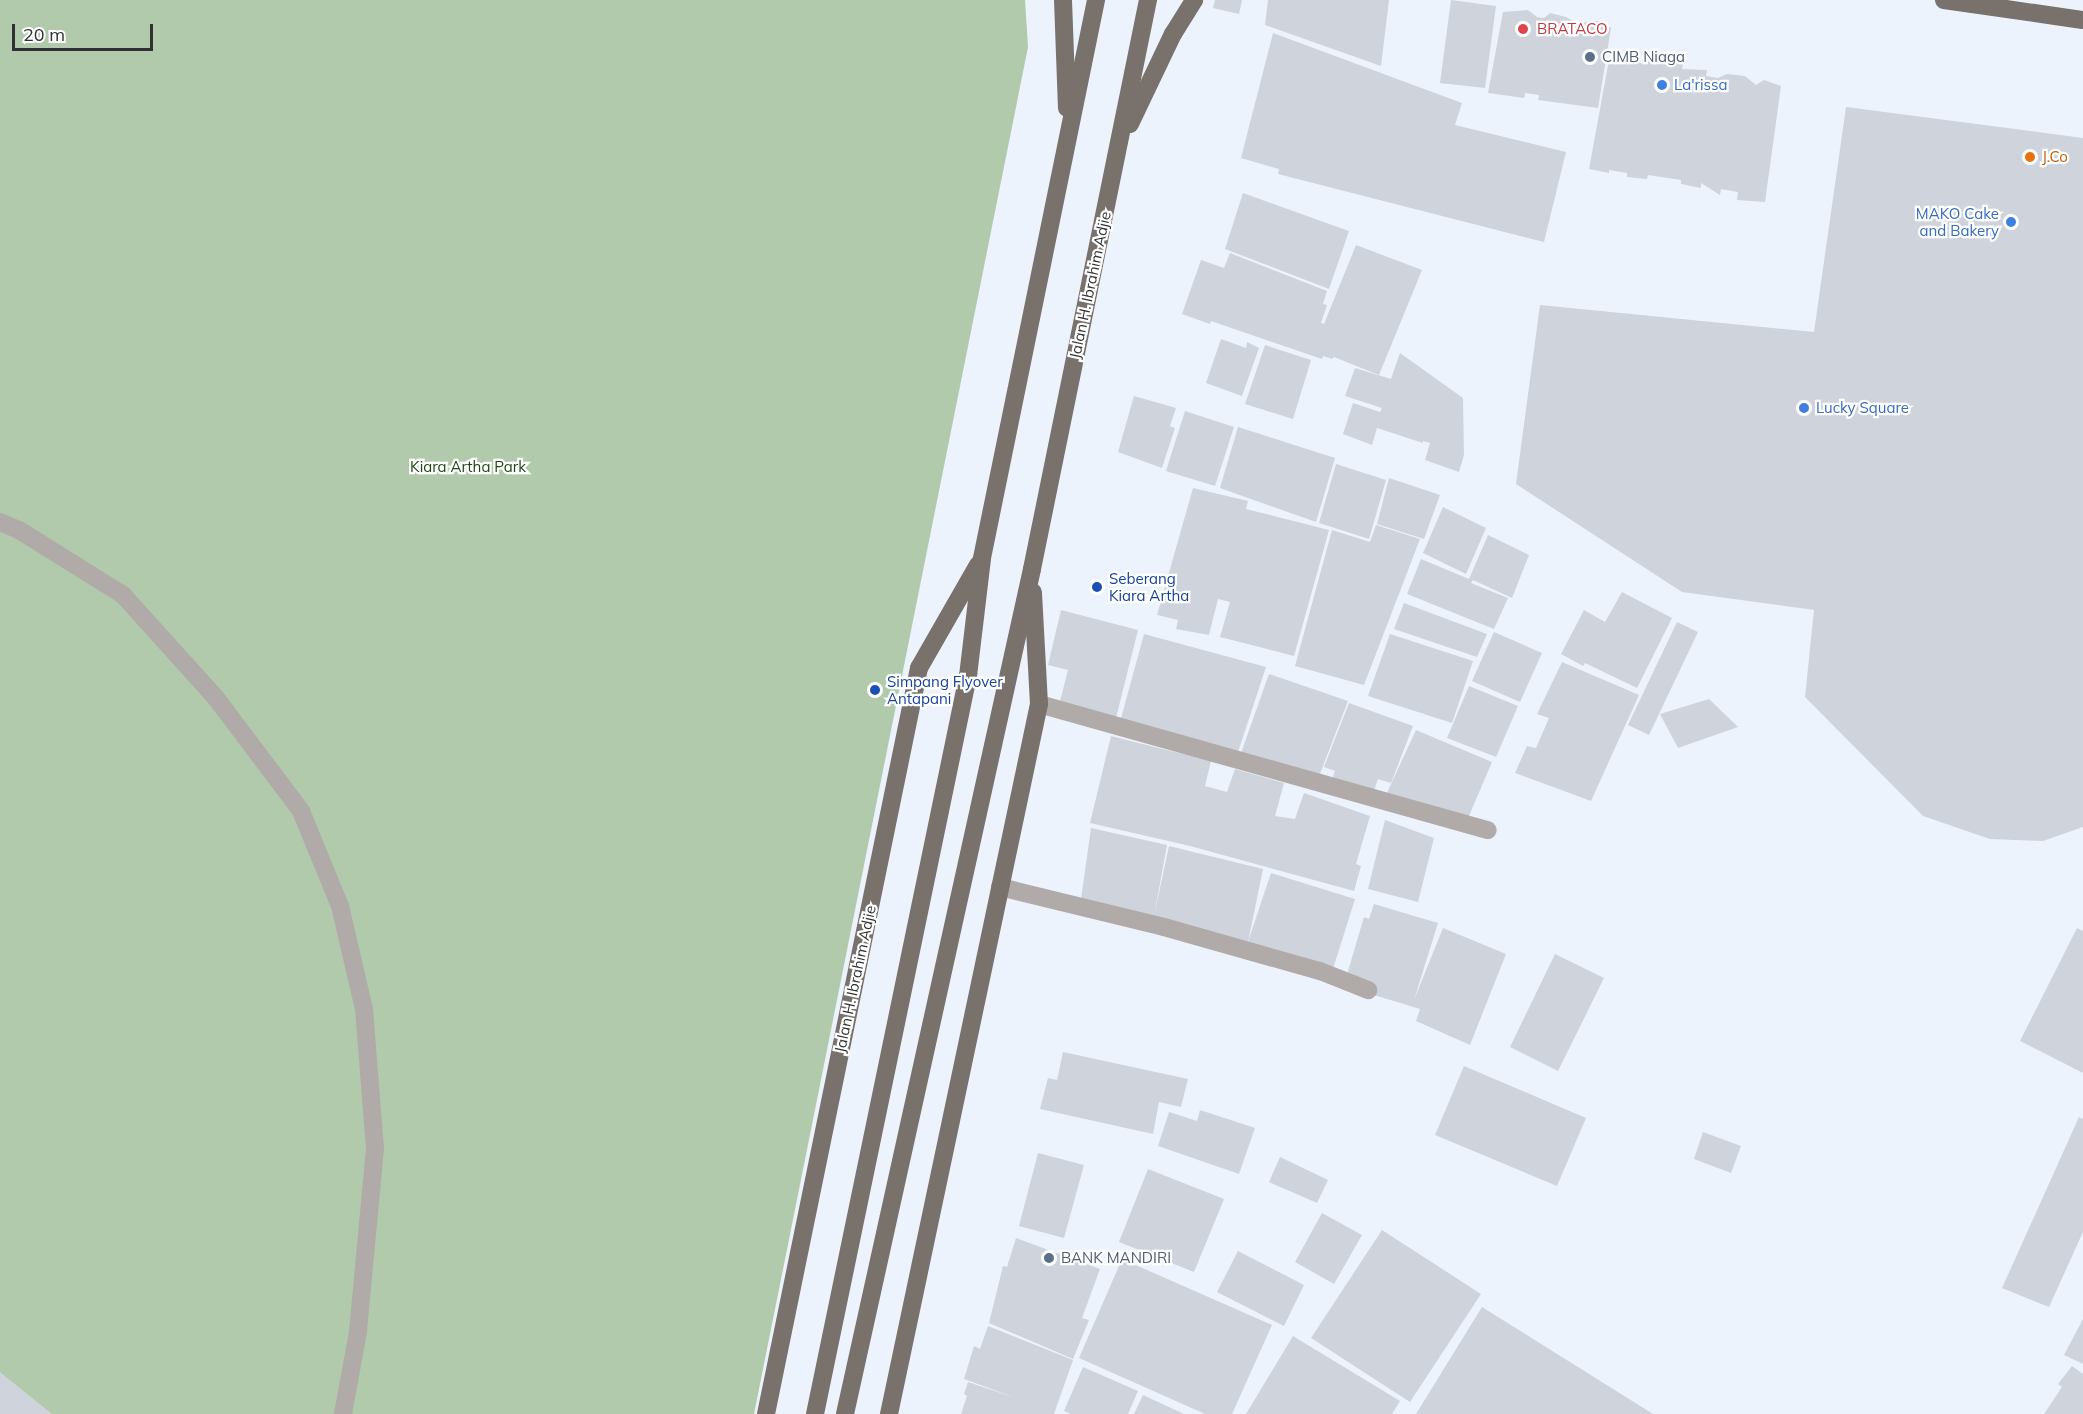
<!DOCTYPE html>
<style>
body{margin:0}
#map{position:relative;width:2083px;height:1414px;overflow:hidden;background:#edf3fc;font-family:Mulish,sans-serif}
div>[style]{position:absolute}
.green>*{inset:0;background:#b1caab}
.building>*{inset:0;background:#ced3dc}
.lane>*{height:18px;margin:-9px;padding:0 9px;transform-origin:9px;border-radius:9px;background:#b0aba9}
.street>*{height:18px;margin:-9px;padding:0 9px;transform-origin:9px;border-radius:9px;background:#b0aba9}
.primary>*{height:18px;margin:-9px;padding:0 9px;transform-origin:9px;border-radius:9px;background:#78716c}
.dots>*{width:16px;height:16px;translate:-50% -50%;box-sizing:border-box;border:3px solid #fff;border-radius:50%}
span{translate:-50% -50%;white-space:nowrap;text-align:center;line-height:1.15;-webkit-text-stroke:4.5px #fff;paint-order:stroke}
.health-label{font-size:15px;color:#be3a42}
.left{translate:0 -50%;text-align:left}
.service-label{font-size:15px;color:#4e5e75}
.shop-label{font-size:15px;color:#366cbe}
.right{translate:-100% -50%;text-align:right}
.food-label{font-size:15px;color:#c56008}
.street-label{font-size:15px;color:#2f3134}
.park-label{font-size:15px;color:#1f4715}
.transit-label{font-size:15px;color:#164399}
.scale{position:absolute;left:12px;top:24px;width:141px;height:27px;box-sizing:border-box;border:3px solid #2f3134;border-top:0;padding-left:8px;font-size:18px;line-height:21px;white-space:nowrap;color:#2f3134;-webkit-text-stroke:4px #fff;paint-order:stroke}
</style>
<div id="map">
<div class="green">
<i style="clip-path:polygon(0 0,1025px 0,1028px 47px,754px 1414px,0 1414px)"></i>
</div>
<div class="building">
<i style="clip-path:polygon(1215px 0,1242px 0,1239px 14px,1213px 8px)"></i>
<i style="clip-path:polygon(1268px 0,1389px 0,1381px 66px,1265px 25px)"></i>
<i style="clip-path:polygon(1451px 0,1496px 6px,1485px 88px,1440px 83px)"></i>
<i style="clip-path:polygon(1528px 10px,1537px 17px,1544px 18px,1550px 13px,1566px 17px,1576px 23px,1600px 21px,1611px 28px,1598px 108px,1538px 100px,1539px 95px,1525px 93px,1524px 98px,1488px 93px,1503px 12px)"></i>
<i style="clip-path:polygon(1273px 33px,1462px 103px,1455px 125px,1566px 152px,1544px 242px,1278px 174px,1279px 169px,1241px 158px)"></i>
<i style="clip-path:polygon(1617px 56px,1633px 57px,1642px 64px,1642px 59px,1683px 63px,1682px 69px,1707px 70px,1706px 76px,1718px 78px,1727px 74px,1745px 76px,1756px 85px,1764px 80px,1781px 86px,1765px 202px,1737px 200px,1738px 192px,1721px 189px,1720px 195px,1701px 183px,1701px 188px,1681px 184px,1681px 180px,1648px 175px,1647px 179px,1627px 177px,1627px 173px,1609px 170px,1609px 173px,1589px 169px,1609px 60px)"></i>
<i style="clip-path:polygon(1846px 107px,2083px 138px,2083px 827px,2043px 841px,1990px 839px,1923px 816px,1805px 697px,1814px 610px,1682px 592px,1516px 484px,1540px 305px,1814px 332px)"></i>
<i style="clip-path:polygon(1243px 193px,1349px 231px,1329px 289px,1225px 249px)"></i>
<i style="clip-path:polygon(1356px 245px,1422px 270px,1379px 375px,1334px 357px,1332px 359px,1323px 356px,1322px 359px,1211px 321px,1210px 324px,1182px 314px,1201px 260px,1224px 268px,1230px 253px,1327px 291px,1323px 304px,1327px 305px,1321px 323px,1324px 324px)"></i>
<i style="clip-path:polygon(1221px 339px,1246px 348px,1247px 342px,1259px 348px,1242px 396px,1206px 383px)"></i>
<i style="clip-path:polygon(1265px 345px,1311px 360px,1293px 419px,1245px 404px)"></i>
<i style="clip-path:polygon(1400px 353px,1463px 398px,1464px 455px,1459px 472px,1425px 460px,1430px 443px,1423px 441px,1423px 443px,1377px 428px,1372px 445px,1343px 434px,1353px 403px,1380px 412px,1382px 408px,1345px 396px,1355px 368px,1391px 379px)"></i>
<i style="clip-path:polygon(1134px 396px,1176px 408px,1170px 426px,1175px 428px,1162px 468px,1118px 452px)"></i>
<i style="clip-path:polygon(1185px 411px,1234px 427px,1215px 486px,1166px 471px)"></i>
<i style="clip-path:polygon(1238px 427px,1335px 458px,1316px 522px,1220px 488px)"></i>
<i style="clip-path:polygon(1336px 464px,1386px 480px,1369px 539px,1319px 523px)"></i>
<i style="clip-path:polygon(1389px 478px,1440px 495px,1424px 539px,1377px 524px)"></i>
<i style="clip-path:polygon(1193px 488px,1248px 501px,1246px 509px,1329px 530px,1294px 656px,1220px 637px,1230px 602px,1218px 599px,1209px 635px,1176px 629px,1178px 620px,1157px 615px)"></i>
<i style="clip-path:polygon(1443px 507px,1486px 528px,1466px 574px,1423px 553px)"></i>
<i style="clip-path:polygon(1376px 525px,1420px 539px,1364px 685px,1295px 666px,1332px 530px,1370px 542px)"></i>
<i style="clip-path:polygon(1488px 535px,1529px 555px,1512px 598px,1473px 580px,1471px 583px,1508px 598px,1494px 629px,1407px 594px,1421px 559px,1469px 579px)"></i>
<i style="clip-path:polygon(1622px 592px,1672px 618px,1637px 688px,1585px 663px,1583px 666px,1561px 654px,1584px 610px,1605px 622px)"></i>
<i style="clip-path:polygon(1404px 603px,1487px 634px,1477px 657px,1394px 629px)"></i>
<i style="clip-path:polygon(1061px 610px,1138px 630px,1115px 722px,1058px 709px,1068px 670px,1048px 665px)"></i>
<i style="clip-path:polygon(1677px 622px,1698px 632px,1649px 735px,1628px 725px)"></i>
<i style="clip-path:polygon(1494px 632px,1542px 653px,1520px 702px,1472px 681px)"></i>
<i style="clip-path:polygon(1144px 634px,1266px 667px,1238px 752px,1120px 722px)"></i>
<i style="clip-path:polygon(1390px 634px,1473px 661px,1452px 723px,1368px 696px)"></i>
<i style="clip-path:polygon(1562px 662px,1639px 695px,1591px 801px,1515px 773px,1527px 746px,1536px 748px,1549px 718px,1537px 714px)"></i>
<i style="clip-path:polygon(1269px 674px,1348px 701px,1318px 779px,1241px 753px)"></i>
<i style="clip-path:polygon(1469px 686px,1518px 706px,1496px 757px,1447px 738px)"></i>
<i style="clip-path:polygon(1709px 699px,1738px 727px,1678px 748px,1660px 714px)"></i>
<i style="clip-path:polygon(1349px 703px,1413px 726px,1391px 783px,1378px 779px,1372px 796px,1331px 783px,1335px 771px,1324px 767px)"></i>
<i style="clip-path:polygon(1416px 730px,1492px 762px,1466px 823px,1386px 795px)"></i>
<i style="clip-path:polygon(1111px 736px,1211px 761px,1205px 786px,1227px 792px,1235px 769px,1284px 783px,1275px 816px,1295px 819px,1304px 793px,1370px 816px,1356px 864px,1361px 866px,1354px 891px,1190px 846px,1090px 823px)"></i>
<i style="clip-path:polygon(1385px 820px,1434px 838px,1418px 902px,1368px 889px)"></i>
<i style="clip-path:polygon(1091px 828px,1167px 845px,1154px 916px,1169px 846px,1263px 869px,1248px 942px,1080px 906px)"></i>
<i style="clip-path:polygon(1271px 873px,1355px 899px,1333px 969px,1248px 942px)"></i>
<i style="clip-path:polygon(1374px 904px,1438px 923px,1414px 1000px,1443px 928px,1506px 954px,1470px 1045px,1416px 1021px,1420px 1009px,1374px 995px,1377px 987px,1346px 978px,1364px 917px,1369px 919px)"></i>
<i style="clip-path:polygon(2077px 928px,2083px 931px,2083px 1073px,2020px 1041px)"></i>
<i style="clip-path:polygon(1555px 954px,1604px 978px,1558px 1071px,1510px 1047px)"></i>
<i style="clip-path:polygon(1063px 1052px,1188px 1079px,1181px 1107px,1159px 1102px,1153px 1134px,1040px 1109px,1048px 1078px,1057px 1080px)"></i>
<i style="clip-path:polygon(1464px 1066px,1586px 1118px,1557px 1186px,1435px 1135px)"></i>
<i style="clip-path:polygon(1200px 1110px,1255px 1128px,1239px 1174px,1158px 1146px,1169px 1112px,1197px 1121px)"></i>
<i style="clip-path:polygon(2079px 1117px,2083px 1119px,2083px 1232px,2049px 1307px,2002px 1288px)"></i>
<i style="clip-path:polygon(1703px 1132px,1741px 1146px,1731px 1173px,1694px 1159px)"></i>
<i style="clip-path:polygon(1038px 1153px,1084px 1165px,1064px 1238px,1019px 1226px)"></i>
<i style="clip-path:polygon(1280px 1157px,1328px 1180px,1317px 1203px,1269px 1182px)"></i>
<i style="clip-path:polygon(1148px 1169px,1224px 1199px,1194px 1272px,1119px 1242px)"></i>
<i style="clip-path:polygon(1322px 1213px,1362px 1235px,1334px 1284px,1295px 1262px)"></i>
<i style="clip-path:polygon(1382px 1230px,1481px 1294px,1410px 1402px,1311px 1338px)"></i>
<i style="clip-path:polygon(1016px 1238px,1100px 1269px,1082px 1318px,1089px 1320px,1073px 1359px,989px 1323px,1003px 1266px,1007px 1267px)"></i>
<i style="clip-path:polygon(1238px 1251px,1304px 1285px,1284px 1326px,1217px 1292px)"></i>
<i style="clip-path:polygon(1122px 1259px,1272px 1325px,1232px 1414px,1205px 1414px,1079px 1358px)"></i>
<i style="clip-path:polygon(1482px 1307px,1653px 1414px,1416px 1414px)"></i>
<i style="clip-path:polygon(2083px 1319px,2083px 1364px,2064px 1355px)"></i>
<i style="clip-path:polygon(988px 1326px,1073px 1360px,1054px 1414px,961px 1414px,967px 1396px,964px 1394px,968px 1382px,1016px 1398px,964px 1379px,974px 1346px,980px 1349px)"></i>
<i style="clip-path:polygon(1293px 1336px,1400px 1401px,1392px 1414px,1246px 1414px)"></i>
<i style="clip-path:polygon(2072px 1366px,2083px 1374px,2083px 1414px,2044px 1414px,2062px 1387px,2058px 1384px)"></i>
<i style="clip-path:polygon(1083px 1367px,1138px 1391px,1128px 1414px,1071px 1414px,1064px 1411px)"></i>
<i style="clip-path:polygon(0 1372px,52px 1414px,0 1414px)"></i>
<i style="clip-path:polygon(1143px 1395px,1184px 1414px,1134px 1414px)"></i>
</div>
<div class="lane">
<i style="left:0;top:522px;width:21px;rotate:23deg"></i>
<i style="left:19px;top:530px;width:123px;rotate:32deg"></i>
<i style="left:123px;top:595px;width:139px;rotate:47.9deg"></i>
<i style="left:216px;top:698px;width:141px;rotate:53deg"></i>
<i style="left:301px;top:811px;width:103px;rotate:67.7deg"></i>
<i style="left:340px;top:906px;width:106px;rotate:76.9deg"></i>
<i style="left:364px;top:1009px;width:139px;rotate:85.5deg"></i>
<i style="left:375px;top:1148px;width:185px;rotate:95.3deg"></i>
<i style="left:358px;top:1332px;width:83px;rotate:100.4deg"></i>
</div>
<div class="street">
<i style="left:1039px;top:704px;width:466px;rotate:15.7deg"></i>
<i style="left:1000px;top:887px;width:169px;rotate:13.7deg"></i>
<i style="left:1164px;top:927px;width:162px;rotate:15.8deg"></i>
<i style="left:1320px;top:971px;width:52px;rotate:21.6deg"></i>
</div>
<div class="primary">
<i style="left:1063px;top:0;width:108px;rotate:87.9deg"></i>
<i style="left:1944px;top:0;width:140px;rotate:8.2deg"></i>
<i style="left:1130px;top:124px;width:100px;rotate:-64.5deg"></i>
<i style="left:1173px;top:34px;width:40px;rotate:-58deg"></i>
<i style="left:766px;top:1414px;width:762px;rotate:-78.41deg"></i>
<i style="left:919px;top:668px;width:119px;rotate:-60.2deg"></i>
<i style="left:815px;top:1414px;width:754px;rotate:-78.29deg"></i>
<i style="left:968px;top:676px;width:119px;rotate:-83.2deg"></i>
<i style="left:982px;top:558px;width:570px;rotate:-78.45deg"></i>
<i style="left:845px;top:1414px;width:865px;rotate:-77.52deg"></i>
<i style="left:1032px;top:569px;width:581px;rotate:-78.48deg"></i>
<i style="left:889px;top:1414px;width:726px;rotate:-78.07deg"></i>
<i style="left:1039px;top:704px;width:112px;rotate:-93.1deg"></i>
</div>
<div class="dots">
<i style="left:1523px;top:29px;background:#e0444e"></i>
<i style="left:1590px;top:57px;background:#5c6f8a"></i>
<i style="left:1662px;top:85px;background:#3f7fe0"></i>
<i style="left:2030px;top:157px;background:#e8710a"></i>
<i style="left:2011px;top:222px;background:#3f7fe0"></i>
<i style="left:1804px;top:408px;background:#3f7fe0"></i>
<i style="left:1097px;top:587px;background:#1a4fb4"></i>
<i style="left:875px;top:690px;background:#1a4fb4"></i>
<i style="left:1049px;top:1258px;background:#5c6f8a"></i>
</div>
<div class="health-label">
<span class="left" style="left:1537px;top:29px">BRATACO</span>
</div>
<div class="service-label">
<span class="left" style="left:1602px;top:57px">CIMB Niaga</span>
<span class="left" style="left:1061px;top:1258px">BANK MANDIRI</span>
</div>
<div class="shop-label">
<span class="left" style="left:1674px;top:85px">La'rissa</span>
<span class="right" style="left:1999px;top:222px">MAKO Cake<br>and Bakery</span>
<span class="left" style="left:1816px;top:408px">Lucky Square</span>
</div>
<div class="food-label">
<span class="left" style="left:2042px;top:157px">J.Co</span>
</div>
<div class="street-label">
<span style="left:1090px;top:285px;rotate:-78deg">Jalan H. Ibrahim Adjie</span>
<span style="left:855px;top:979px;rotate:-78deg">Jalan H. Ibrahim Adjie</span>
</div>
<div class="park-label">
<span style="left:468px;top:467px">Kiara Artha Park</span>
</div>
<div class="transit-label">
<span class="left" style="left:1109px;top:587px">Seberang<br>Kiara Artha</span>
<span class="left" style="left:887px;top:690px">Simpang Flyover<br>Antapani</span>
</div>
<div class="scale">20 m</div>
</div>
